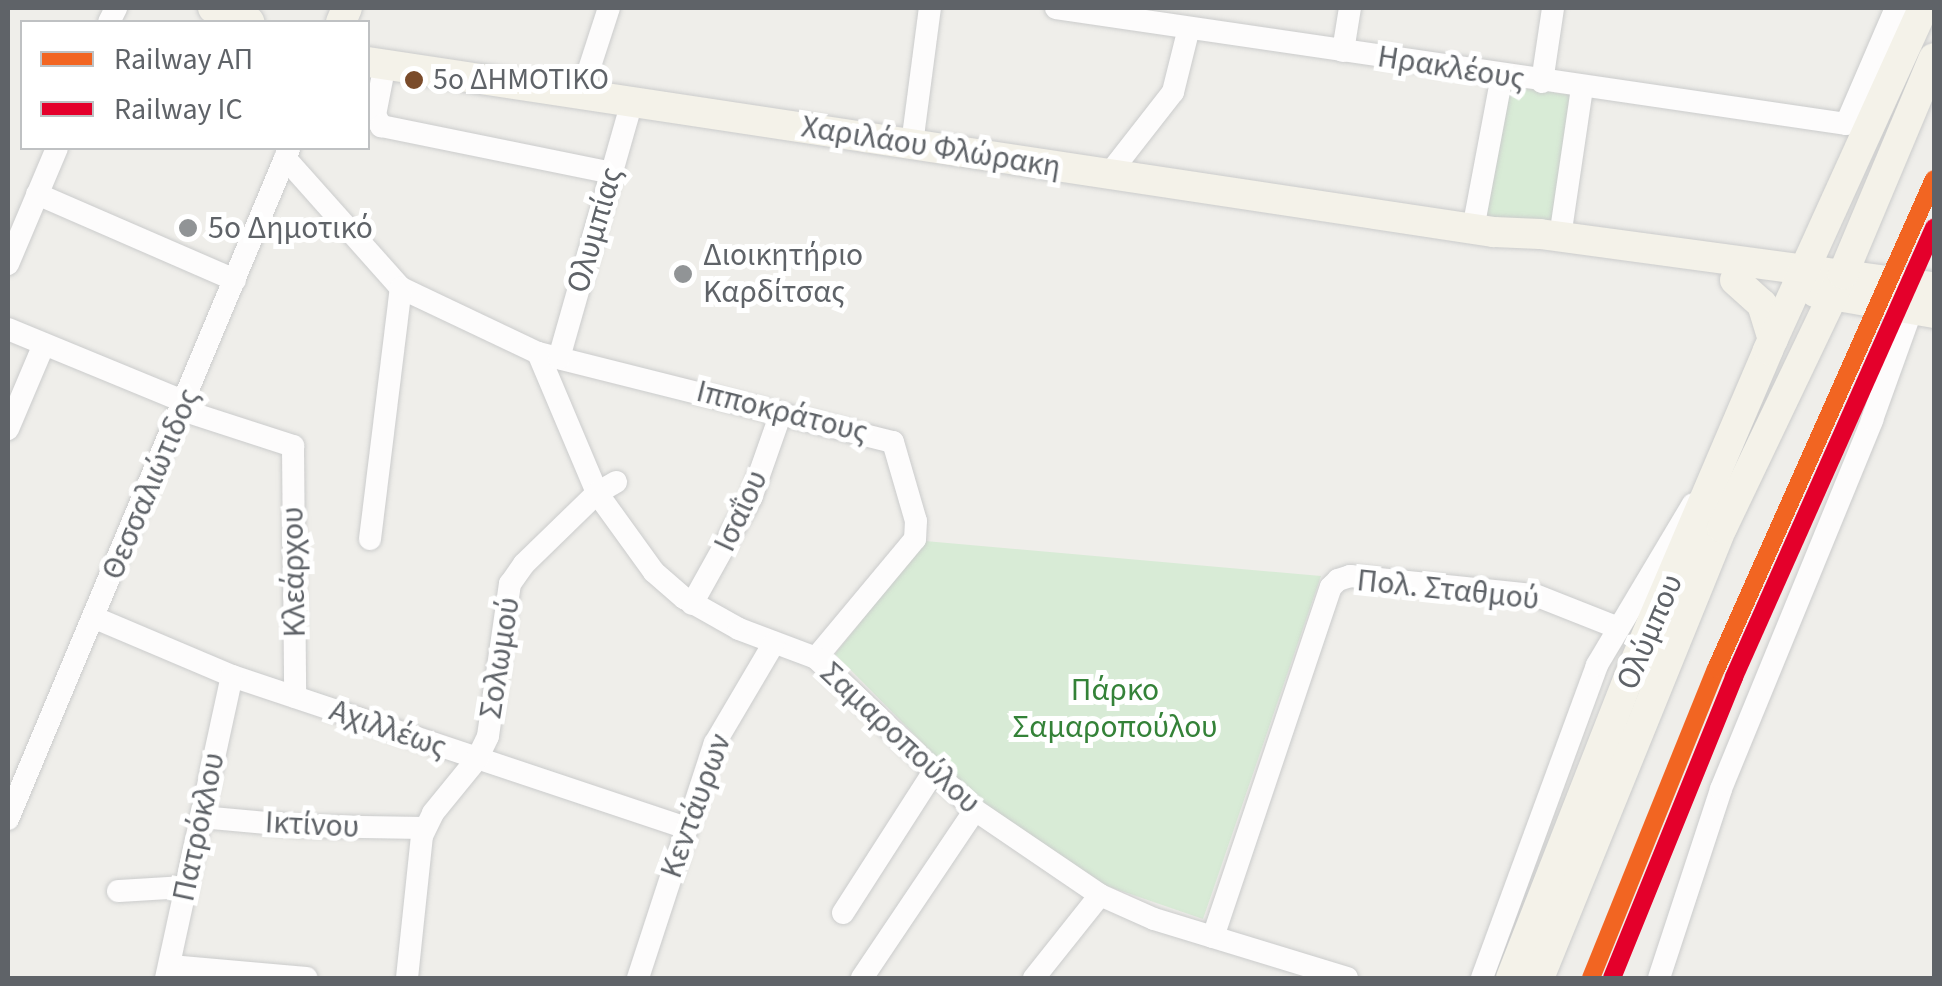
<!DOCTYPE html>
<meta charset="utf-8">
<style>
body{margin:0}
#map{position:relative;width:1942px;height:986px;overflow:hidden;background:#efeeea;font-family:"Source Sans 3",sans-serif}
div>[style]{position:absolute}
.green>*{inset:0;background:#d8ebd6}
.roads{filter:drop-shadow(0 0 2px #cbcccc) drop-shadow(0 0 2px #cbcccc)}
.minor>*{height:22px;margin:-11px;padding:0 11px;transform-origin:11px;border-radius:11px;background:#fdfcfc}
.major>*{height:30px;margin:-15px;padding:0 15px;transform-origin:15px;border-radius:15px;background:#f4f2e9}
.rail-1>*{height:18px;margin:-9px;padding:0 9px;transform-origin:9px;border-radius:9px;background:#f26522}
.rail-2>*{height:18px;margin:-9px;padding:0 9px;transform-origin:9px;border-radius:9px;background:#e4002b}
.dots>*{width:28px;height:28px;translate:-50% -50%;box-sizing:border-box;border:5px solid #fff;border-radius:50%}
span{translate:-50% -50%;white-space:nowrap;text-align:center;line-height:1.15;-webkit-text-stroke:10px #fff;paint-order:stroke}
.bus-label{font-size:30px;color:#5f6368}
.left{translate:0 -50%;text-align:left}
.street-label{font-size:32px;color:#5f6368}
.poi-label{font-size:32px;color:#5f6368}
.park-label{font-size:32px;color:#348238}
.frame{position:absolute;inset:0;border:10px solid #5f6368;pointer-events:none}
.legend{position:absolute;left:20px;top:20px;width:350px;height:130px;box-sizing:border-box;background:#fff;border:2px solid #bfc1c3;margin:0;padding:12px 18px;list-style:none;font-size:30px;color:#5f6368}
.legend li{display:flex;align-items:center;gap:20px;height:50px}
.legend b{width:50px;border:2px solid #bfc1c3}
</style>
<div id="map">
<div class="green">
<i style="clip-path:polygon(1504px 85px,1577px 96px,1555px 228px,1480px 217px)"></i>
<i style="clip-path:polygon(925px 541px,1321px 576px,1203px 919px,1107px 886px,981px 802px,835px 654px)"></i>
</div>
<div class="roads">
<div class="minor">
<i style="left:1056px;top:8px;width:798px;rotate:8.35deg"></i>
<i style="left:1846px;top:124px;width:126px;rotate:-66.7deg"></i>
<i style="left:109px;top:22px;width:16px;rotate:-63deg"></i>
<i style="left:1343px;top:51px;width:44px;rotate:-80.8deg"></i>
<i style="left:385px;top:64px;width:52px;rotate:101.1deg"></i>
<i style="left:375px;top:115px;width:13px;rotate:61deg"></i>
<i style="left:381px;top:126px;width:235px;rotate:11.5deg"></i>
<i style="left:1542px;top:82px;width:75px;rotate:-81.5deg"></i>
<i style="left:581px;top:94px;width:90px;rotate:-72deg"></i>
<i style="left:912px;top:144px;width:137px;rotate:-82.5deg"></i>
<i style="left:285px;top:158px;width:174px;rotate:48.3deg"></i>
<i style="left:401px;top:288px;width:152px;rotate:25.4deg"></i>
<i style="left:538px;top:353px;width:366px;rotate:14.1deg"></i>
<i style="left:893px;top:442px;width:82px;rotate:73.8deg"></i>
<i style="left:916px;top:521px;width:18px;rotate:93deg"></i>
<i style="left:915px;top:539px;width:155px;rotate:129.8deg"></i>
<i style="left:1109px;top:174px;width:104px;rotate:-52deg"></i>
<i style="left:1173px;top:92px;width:66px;rotate:-76deg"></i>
<i style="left:37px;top:194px;width:216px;rotate:23.5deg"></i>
<i style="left:1473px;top:229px;width:156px;rotate:-79.3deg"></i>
<i style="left:1560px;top:237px;width:151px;rotate:-81.6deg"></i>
<i style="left:8px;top:264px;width:126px;rotate:-67.1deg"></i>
<i style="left:8px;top:329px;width:191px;rotate:22.4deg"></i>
<i style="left:538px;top:353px;width:152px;rotate:67.1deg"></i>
<i style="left:597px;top:493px;width:97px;rotate:54.2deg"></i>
<i style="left:654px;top:572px;width:40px;rotate:41deg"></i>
<i style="left:684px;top:598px;width:63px;rotate:29.4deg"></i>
<i style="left:739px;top:629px;width:82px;rotate:20.6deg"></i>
<i style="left:816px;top:658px;width:220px;rotate:43.7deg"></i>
<i style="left:975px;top:810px;width:151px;rotate:34.2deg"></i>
<i style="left:1100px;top:895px;width:59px;rotate:24deg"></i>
<i style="left:1154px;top:919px;width:202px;rotate:17deg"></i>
<i style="left:559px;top:358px;width:266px;rotate:-74.1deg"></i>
<i style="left:182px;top:410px;width:117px;rotate:18deg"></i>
<i style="left:293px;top:446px;width:251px;rotate:89.5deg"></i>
<i style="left:8px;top:429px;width:92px;rotate:-67deg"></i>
<i style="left:370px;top:539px;width:253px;rotate:-83deg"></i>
<i style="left:692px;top:604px;width:121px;rotate:-60.9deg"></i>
<i style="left:751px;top:498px;width:90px;rotate:-70.6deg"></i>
<i style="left:95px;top:618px;width:149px;rotate:22.9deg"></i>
<i style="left:232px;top:676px;width:478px;rotate:18.5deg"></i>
<i style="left:201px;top:817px;width:99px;rotate:5.2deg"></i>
<i style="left:300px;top:826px;width:124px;rotate:0.9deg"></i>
<i style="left:8px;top:819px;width:727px;rotate:-67.25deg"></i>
<i style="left:118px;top:891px;width:68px;rotate:-3.4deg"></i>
<i style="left:843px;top:913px;width:169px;rotate:-57.3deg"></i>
<i style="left:1213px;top:937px;width:369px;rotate:-71.4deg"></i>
<i style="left:1331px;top:587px;width:10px;rotate:-45deg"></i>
<i style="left:1338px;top:580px;width:13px;rotate:-18deg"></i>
<i style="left:1350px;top:576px;width:186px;rotate:5.9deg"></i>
<i style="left:1535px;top:595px;width:87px;rotate:21.6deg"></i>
<i style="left:170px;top:966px;width:137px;rotate:5deg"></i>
<i style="left:166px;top:978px;width:309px;rotate:-77.7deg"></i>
<i style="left:407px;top:978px;width:143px;rotate:-84deg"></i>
<i style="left:422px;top:836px;width:25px;rotate:-64deg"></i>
<i style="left:433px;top:813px;width:70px;rotate:-50.8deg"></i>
<i style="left:477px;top:759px;width:25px;rotate:-64deg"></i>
<i style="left:488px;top:736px;width:154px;rotate:-81.8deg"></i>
<i style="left:510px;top:584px;width:24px;rotate:-55deg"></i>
<i style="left:524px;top:564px;width:102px;rotate:-44.2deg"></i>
<i style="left:597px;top:493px;width:22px;rotate:-30deg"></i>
<i style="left:638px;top:978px;width:247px;rotate:-71.9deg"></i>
<i style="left:715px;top:743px;width:116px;rotate:-59.5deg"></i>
<i style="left:862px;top:978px;width:202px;rotate:-56.1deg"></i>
<i style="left:1034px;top:978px;width:106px;rotate:-51.5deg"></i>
<i style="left:1482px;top:978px;width:333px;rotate:-69.8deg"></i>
<i style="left:1597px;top:665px;width:187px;rotate:-59.2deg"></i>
<i style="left:1659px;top:978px;width:199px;rotate:-71.8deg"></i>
<i style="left:1721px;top:789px;width:399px;rotate:-67.7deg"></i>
<i style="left:1872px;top:420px;width:118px;rotate:-70.2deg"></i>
</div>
<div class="major">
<i style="left:213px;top:8px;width:39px;rotate:21deg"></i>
<i style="left:341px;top:22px;width:15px;rotate:-67deg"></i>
<i style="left:368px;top:62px;width:1139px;rotate:8.59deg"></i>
<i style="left:1494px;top:232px;width:46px;rotate:2.5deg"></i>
<i style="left:1540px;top:234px;width:398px;rotate:7.7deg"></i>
<i style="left:1735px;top:280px;width:36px;rotate:42deg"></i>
<i style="left:1762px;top:304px;width:37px;rotate:73deg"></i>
<i style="left:1815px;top:292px;width:121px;rotate:10deg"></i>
<i style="left:1511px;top:978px;width:334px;rotate:-68.6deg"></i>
<i style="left:1633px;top:667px;width:345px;rotate:-66.9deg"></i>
<i style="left:1768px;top:350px;width:375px;rotate:-65.6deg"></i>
<i style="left:1539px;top:978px;width:486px;rotate:-67.9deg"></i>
<i style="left:1722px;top:528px;width:281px;rotate:-64.5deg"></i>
<i style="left:1843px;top:274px;width:234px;rotate:-67.2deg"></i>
</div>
</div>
<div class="rail-1">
<i style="left:1591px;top:978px;width:333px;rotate:-68deg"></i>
<i style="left:1716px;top:669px;width:536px;rotate:-66.02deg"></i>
</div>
<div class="rail-2">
<i style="left:1612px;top:978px;width:325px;rotate:-67.9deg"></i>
<i style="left:1734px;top:677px;width:492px;rotate:-66deg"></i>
</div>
<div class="dots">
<i style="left:414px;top:80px;background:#7a4b2a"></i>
<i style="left:188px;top:228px;background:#919496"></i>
<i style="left:683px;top:274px;background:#919496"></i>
</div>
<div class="bus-label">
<span class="left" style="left:433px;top:80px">5ο ΔΗΜΟΤΙΚΟ</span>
</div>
<div class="street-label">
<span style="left:1451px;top:68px;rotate:9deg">Ηρακλέους</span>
<span style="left:931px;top:147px;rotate:9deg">Χαριλάου Φλώρακη</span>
<span style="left:595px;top:230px;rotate:-74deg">Ολυμπίας</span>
<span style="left:782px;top:412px;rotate:14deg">Ιπποκράτους</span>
<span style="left:151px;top:484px;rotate:-67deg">Θεσσαλιώτιδος</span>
<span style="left:741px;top:511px;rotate:-65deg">Ισαΐου</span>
<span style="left:294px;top:572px;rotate:-91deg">Κλεάρχου</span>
<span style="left:1448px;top:590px;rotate:6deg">Πολ. Σταθμού</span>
<span style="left:1650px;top:632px;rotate:-67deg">Ολύμπου</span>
<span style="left:500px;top:658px;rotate:-81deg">Σολωμού</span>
<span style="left:388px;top:729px;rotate:19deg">Αχιλλέως</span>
<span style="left:900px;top:738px;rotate:43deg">Σαμαροπούλου</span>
<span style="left:696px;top:806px;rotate:-70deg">Κεντάυρων</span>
<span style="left:312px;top:825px;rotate:3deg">Ικτίνου</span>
<span style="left:199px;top:827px;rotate:-78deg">Πατρόκλου</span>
</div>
<div class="poi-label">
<span class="left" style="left:208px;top:228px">5ο Δημοτικό</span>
<span class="left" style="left:703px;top:274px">Διοικητήριο<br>Καρδίτσας</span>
</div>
<div class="park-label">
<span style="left:1115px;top:709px">Πάρκο<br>Σαμαροπούλου</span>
</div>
<div class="frame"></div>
<ul class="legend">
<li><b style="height:12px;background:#f26522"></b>Railway ΑΠ</li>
<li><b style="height:12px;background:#e4002b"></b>Railway IC</li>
</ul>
</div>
